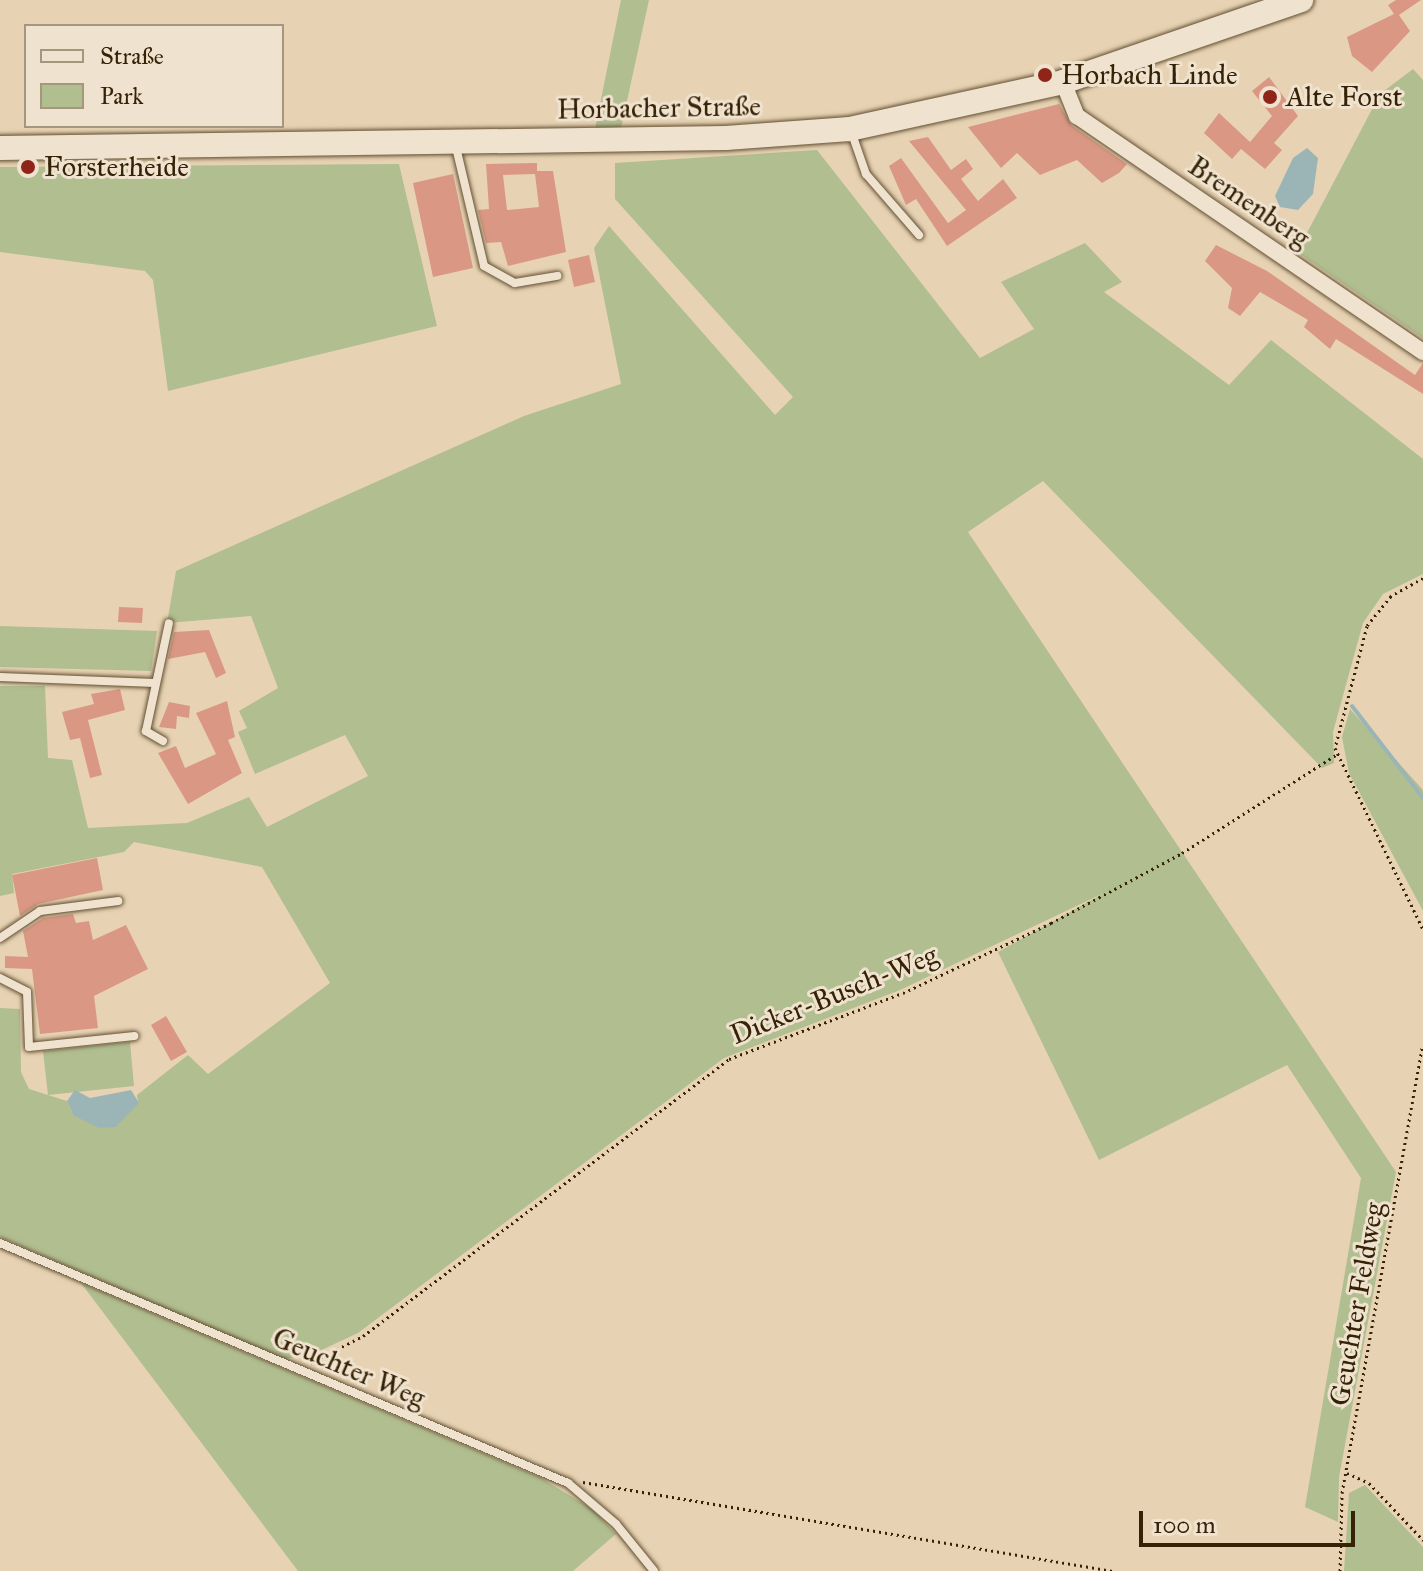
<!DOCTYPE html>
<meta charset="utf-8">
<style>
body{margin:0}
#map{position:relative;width:1423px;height:1571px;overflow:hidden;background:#e7d3b3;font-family:"IM FELL Great Primer",serif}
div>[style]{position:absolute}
.green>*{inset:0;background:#b1be90}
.water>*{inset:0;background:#9bb5b7}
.stream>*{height:4px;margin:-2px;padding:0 2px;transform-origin:2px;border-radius:2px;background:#9bb5b7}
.building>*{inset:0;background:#da9884}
.path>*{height:3px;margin-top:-1.5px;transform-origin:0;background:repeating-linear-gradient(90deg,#362307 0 2px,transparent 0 6px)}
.roads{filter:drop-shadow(0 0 2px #624f32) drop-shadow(0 0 2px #624f32)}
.lane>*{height:8px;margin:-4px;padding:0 4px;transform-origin:4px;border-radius:4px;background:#efe2ce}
.street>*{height:16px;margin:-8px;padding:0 8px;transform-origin:8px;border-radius:8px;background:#efe2ce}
.secondary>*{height:24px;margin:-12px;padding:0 12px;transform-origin:12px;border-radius:12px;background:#efe2ce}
.dots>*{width:22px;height:22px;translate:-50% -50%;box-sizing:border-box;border:4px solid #efe2ce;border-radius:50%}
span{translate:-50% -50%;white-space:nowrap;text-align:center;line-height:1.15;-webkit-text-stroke:6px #efe2ce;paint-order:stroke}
.poi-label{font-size:28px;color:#362307}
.left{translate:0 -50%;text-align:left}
.street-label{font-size:28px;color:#362307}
.legend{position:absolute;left:24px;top:24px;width:260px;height:104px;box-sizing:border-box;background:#efe2ce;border:2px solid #a5967e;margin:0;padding:10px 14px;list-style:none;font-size:24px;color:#362307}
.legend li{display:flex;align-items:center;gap:16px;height:40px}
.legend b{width:40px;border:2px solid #a5967e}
.scale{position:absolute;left:1139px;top:1511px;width:216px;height:36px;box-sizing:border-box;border:4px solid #362307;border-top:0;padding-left:10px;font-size:24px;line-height:28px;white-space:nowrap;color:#362307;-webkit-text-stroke:6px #efe2ce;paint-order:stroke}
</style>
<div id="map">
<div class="green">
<i style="clip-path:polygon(621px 0,649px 0,620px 133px,594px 134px)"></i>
<i style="clip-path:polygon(1413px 69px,1423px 80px,1423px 338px,1297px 252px,1380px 94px)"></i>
<i style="clip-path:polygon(817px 150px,980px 358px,1034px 329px,1001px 282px,1085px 243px,1122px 282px,1104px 292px,1229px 385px,1271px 340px,1423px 459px,1423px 574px,1383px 594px,1363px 623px,1333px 732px,1334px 763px,1322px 768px,1043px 481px,968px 532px,1396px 1172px,1339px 1477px,1338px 1522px,1305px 1507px,1361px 1178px,1287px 1065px,1099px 1160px,998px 952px,1106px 892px,900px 990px,724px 1058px,358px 1333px,313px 1354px,284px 1359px,0 1237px,0 1008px,20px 1009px,21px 1072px,29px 1089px,67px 1101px,73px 1115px,138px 1103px,137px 1095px,188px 1055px,208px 1074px,330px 983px,262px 867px,134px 842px,124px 852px,12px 874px,14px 893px,0 896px,0 686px,45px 686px,48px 758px,72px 760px,88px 828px,187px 823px,249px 797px,267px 827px,368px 776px,345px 735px,255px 774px,238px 732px,247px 728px,239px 711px,278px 688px,251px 616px,167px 623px,176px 571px,524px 416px,621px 384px,594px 248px,609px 226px,775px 415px,793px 397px,615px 199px,615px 163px)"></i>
<i style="clip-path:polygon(399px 164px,437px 326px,168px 391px,153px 280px,145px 271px,0 252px,0 167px)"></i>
<i style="clip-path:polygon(0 626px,157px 631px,151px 671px,0 667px)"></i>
<i style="clip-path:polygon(1350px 709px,1423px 790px,1423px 911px,1349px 773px,1342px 737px)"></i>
<i style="clip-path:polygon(130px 1042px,134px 1086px,48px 1095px,43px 1051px)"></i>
<i style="clip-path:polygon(81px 1283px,541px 1478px,592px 1509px,616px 1534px,573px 1571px,298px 1571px)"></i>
<i style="clip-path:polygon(1365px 1485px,1423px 1547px,1423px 1571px,1344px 1571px,1349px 1493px)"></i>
</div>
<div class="water">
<i style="clip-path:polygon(1307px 148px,1318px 158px,1313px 194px,1298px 210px,1280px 207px,1275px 196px,1293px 158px)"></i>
<i style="clip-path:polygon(75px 1090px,90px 1098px,131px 1090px,139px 1103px,116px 1127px,99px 1128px,73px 1115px,67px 1101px)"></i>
</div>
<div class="stream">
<i style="left:1352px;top:706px;width:116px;rotate:52.3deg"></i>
</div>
<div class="building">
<i style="clip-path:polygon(1396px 0,1421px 0,1399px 15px,1410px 31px,1372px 72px,1352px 56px,1347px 37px,1394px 14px,1388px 5px)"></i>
<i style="clip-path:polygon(1269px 77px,1298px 116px,1274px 143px,1282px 150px,1265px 169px,1241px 149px,1232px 159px,1204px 133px,1219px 113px,1250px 142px,1272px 116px,1252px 91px)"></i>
<i style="clip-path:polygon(1059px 104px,1071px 125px,1127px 164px,1119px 173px,1102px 183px,1077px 160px,1040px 175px,1017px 153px,1001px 168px,968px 127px)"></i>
<i style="clip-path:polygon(928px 137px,951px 170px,966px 159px,973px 169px,961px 179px,978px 201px,1003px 179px,1017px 198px,947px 246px,916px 199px,906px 205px,889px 166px,901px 158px,948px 223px,966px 210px,909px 141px)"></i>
<i style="clip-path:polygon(evenodd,537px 163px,537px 171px,553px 171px,566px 252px,508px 266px,501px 242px,486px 243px,478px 210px,489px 209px,486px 164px,537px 163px,535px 174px,539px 207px,507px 210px,503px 175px,535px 174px)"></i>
<i style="clip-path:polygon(453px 174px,473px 268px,433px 277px,413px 183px)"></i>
<i style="clip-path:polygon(1216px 245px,1267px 271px,1415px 375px,1423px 363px,1423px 394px,1336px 339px,1330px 349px,1304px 327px,1308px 320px,1260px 292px,1240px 316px,1228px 308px,1232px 288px,1205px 261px)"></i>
<i style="clip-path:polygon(589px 255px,595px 282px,574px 287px,568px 260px)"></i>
<i style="clip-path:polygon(119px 607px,143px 608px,142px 623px,118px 622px)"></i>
<i style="clip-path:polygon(209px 630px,226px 673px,216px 678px,205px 652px,168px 659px,174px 632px)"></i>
<i style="clip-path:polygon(120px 689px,125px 710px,88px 720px,102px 775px,90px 778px,80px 738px,70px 740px,62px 712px,94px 704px,91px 694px)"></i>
<i style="clip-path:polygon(227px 701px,235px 737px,228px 740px,242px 773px,188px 804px,158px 753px,176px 746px,185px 768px,216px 754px,196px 713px)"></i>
<i style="clip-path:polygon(169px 702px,190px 706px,189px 718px,177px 716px,176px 729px,159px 727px)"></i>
<i style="clip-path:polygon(97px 858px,103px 890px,38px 904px,20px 916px,12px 875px)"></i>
<i style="clip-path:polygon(73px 914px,76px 923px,89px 921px,93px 940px,126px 925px,148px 969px,94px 996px,98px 1028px,40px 1034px,32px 969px,5px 968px,5px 956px,28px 957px,23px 931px,43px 918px)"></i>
<i style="clip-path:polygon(166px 1016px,187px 1052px,171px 1061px,151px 1025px)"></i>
</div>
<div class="path">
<i style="left:1423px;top:578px;width:37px;rotate:151deg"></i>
<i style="left:1391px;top:596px;width:38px;rotate:129deg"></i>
<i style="left:1367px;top:626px;width:126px;rotate:104.7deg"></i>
<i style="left:1335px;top:748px;width:201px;rotate:64.1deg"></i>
<i style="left:310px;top:1363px;width:59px;rotate:-27deg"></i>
<i style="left:363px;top:1336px;width:459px;rotate:-37.1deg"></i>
<i style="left:729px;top:1059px;width:186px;rotate:-20.8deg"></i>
<i style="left:903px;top:993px;width:164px;rotate:-25.3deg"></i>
<i style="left:1051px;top:923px;width:149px;rotate:-28.1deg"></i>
<i style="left:1182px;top:853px;width:183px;rotate:-32.5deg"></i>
<i style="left:1347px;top:1473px;width:24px;rotate:24deg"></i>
<i style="left:1369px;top:1483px;width:79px;rotate:46.5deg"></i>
<i style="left:583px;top:1482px;width:537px;rotate:9.53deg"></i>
<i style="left:1340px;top:1571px;width:78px;rotate:-88.5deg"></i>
<i style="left:1342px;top:1493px;width:455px;rotate:-79.8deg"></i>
</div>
<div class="roads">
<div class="lane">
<i style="left:851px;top:131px;width:46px;rotate:70.8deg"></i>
<i style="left:866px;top:174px;width:81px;rotate:49deg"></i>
<i style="left:455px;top:143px;width:126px;rotate:76.7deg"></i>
<i style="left:484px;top:266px;width:35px;rotate:29deg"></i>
<i style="left:515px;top:283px;width:43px;rotate:-9.5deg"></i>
<i style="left:0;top:677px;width:155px;rotate:2.2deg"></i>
<i style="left:163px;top:741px;width:20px;rotate:-150deg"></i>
<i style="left:146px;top:731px;width:110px;rotate:-78deg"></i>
<i style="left:0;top:938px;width:48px;rotate:-34deg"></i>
<i style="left:40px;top:911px;width:79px;rotate:-7.3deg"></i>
<i style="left:0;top:978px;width:30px;rotate:27deg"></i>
<i style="left:27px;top:992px;width:55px;rotate:87.9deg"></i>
<i style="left:29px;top:1047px;width:106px;rotate:-6deg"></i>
<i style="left:0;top:1243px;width:617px;rotate:22.91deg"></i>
<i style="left:568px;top:1483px;width:63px;rotate:40.5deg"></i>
<i style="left:616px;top:1524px;width:60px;rotate:51deg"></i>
</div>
<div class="street">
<i style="left:1063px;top:82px;width:37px;rotate:68deg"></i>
<i style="left:1077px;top:116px;width:419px;rotate:34.3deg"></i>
</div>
<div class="secondary">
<i style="left:0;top:148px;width:726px;rotate:-0.79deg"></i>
<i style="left:726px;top:138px;width:124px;rotate:-4.2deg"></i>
<i style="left:850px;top:129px;width:218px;rotate:-12.4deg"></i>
<i style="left:1063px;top:82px;width:252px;rotate:-19deg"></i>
</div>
</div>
<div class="dots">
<i style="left:1045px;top:75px;background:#8f2418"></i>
<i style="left:1270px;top:97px;background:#8f2418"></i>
<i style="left:28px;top:167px;background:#8f2418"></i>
</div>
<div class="poi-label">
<span class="left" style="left:1061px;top:75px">Horbach Linde</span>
<span class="left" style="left:1286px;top:97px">Alte Forst</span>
<span class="left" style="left:44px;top:167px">Forsterheide</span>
</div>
<div class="street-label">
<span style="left:659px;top:108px;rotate:-1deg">Horbacher Straße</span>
<span style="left:1249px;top:202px;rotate:34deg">Bremenberg</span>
<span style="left:834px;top:995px;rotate:-22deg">Dicker-Busch-Weg</span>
<span style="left:1357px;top:1304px;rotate:-80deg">Geuchter Feldweg</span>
<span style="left:349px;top:1368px;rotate:23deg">Geuchter Weg</span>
</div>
<ul class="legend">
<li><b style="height:10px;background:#efe2ce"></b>Straße</li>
<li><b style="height:22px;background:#b1be90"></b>Park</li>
</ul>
<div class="scale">100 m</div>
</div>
